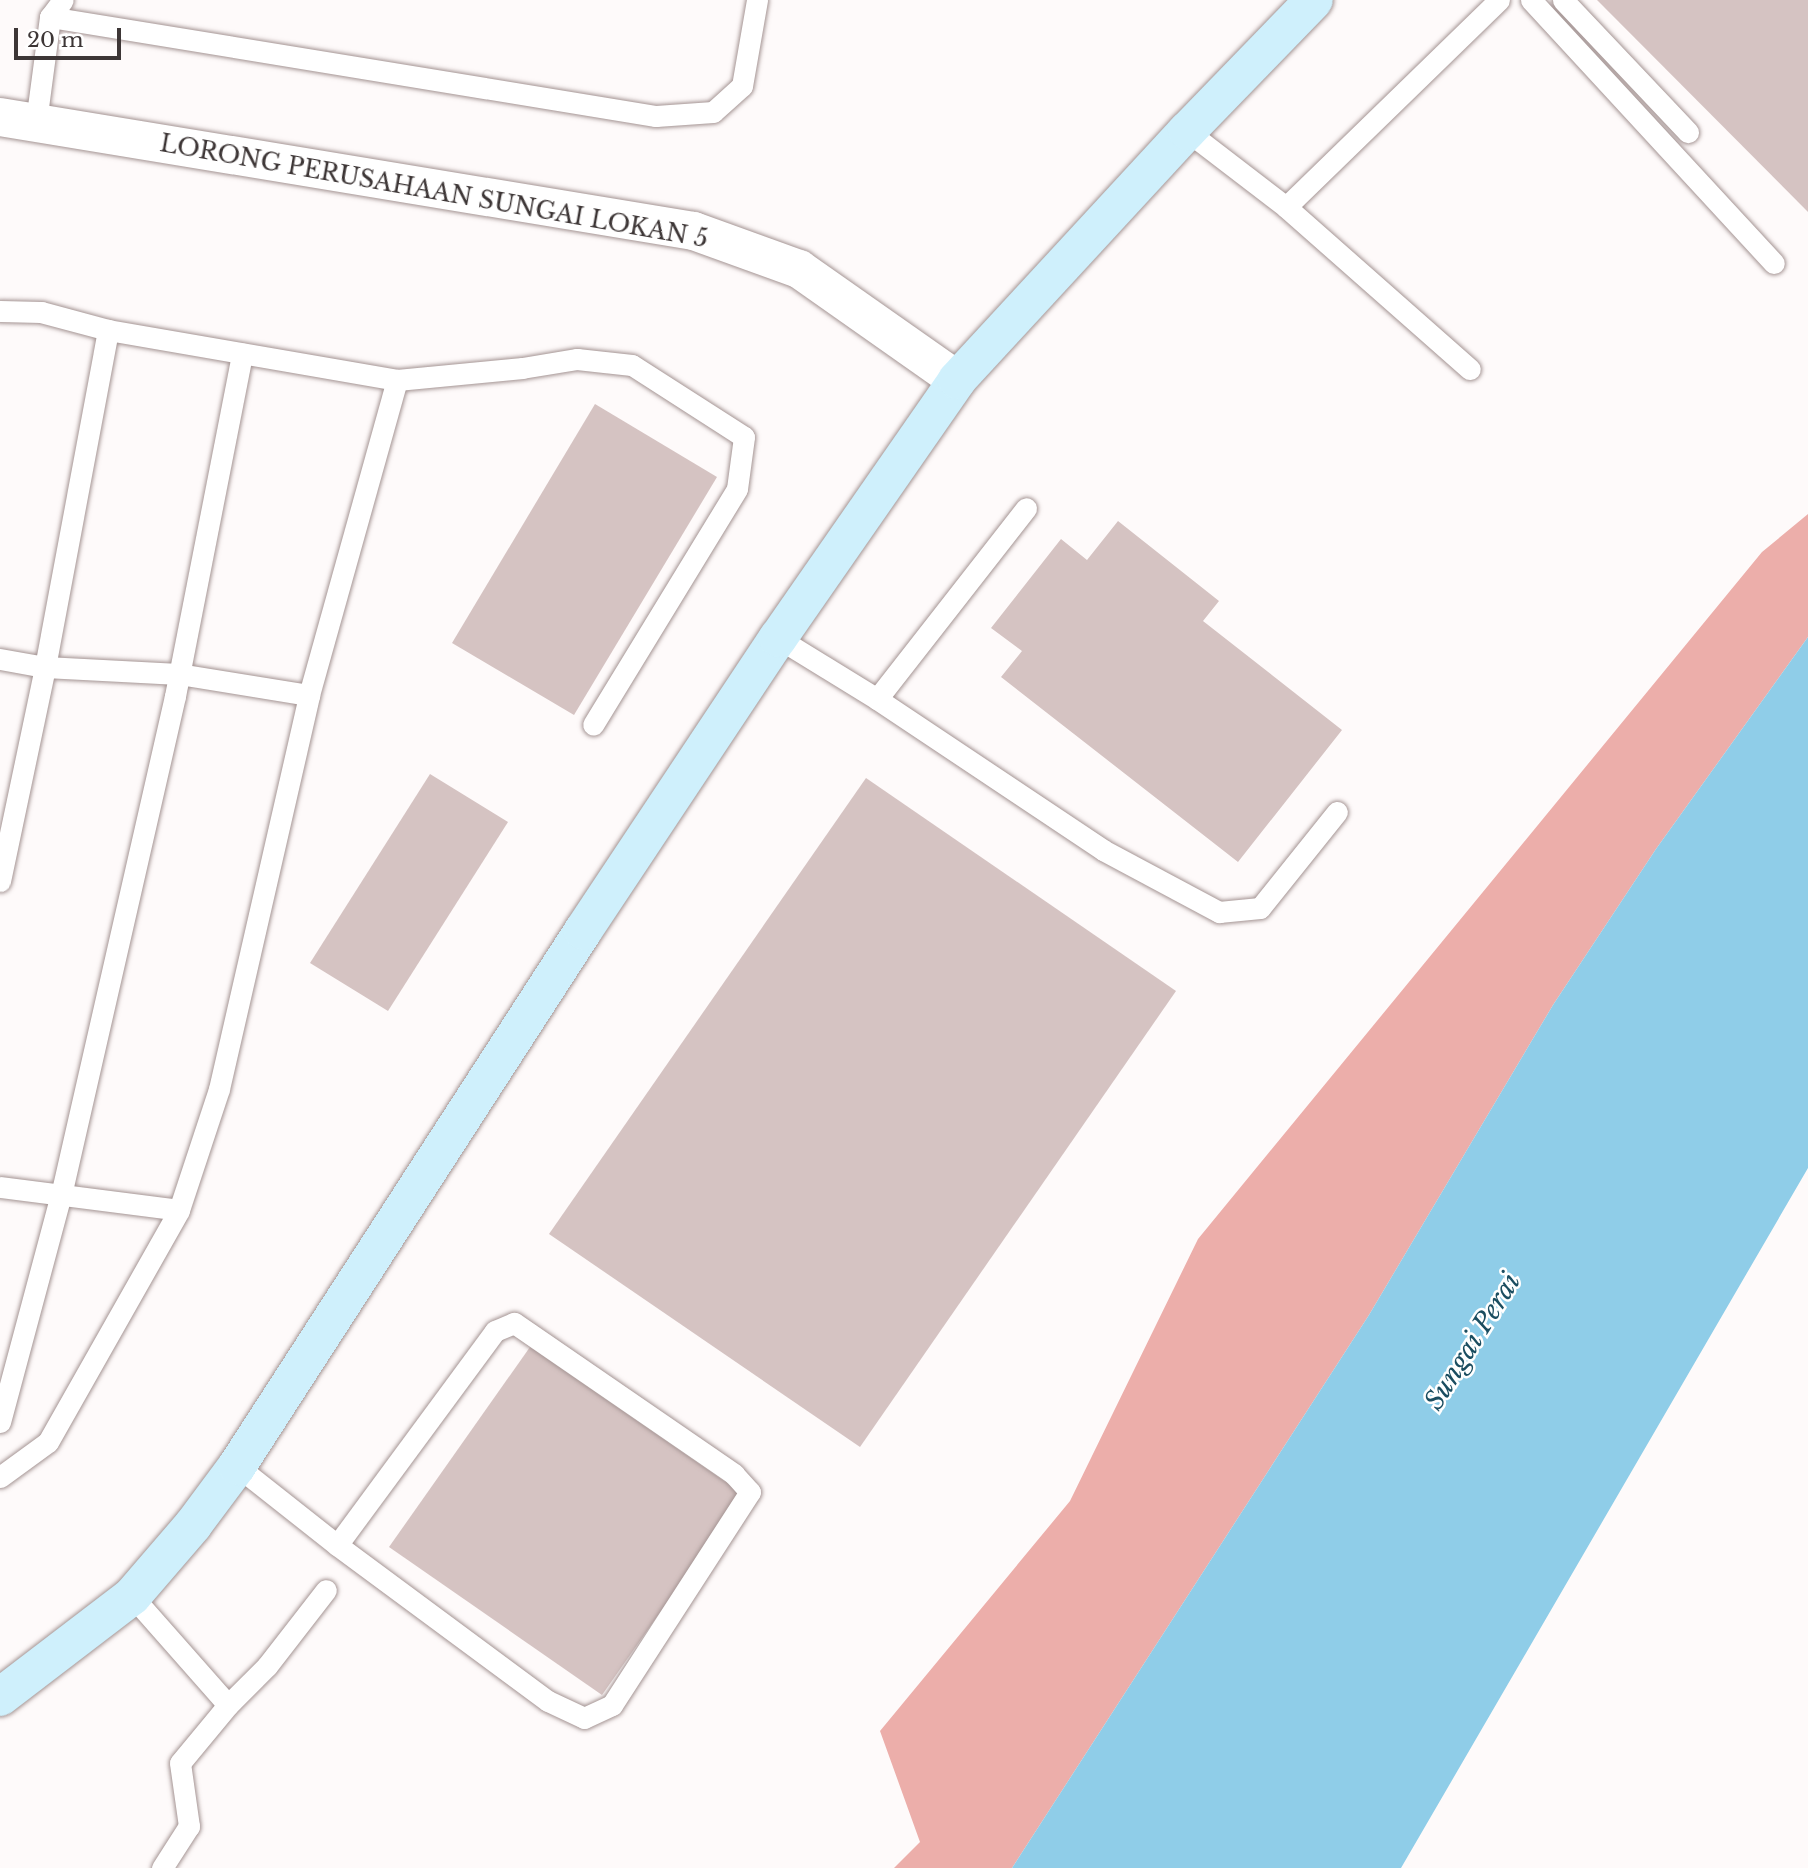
<!DOCTYPE html>
<style>
body{margin:0}
#map{position:relative;width:1808px;height:1868px;overflow:hidden;background:#fefafa;font-family:"Libre Baskerville",serif}
div>[style]{position:absolute}
.forest>*{inset:0;background:#ecaeaa}
.water>*{inset:0;background:#8fcde8}
.building>*{inset:0;background:#d5c3c2}
.roads{filter:drop-shadow(0 0 2px #a49493) drop-shadow(0 0 2px #a49493)}
.lane>*{height:21px;margin:-10.5px;padding:0 10.5px;transform-origin:10.5px;border-radius:10.5px;background:#fff}
.street>*{height:38px;margin:-19px;padding:0 19px;transform-origin:19px;border-radius:19px;background:#fff}
.secondary>*{height:38px;margin:-19px;padding:0 19px;transform-origin:19px;border-radius:19px;background:#cff0fc}
span{translate:-50% -50%;white-space:nowrap;text-align:center;line-height:1.15;-webkit-text-stroke:5px #fff;paint-order:stroke}
.street-label{font-size:24px;color:#3d3636}
.water-label{font-size:26px;color:#1a4d60;font-style:italic}
.scale{position:absolute;left:14px;top:28px;width:107px;height:32px;box-sizing:border-box;border:4px solid #3d3636;border-top:0;padding-left:9px;font-size:21px;line-height:24px;white-space:nowrap;color:#3d3636;-webkit-text-stroke:5px #fff;paint-order:stroke}
</style>
<div id="map">
<div class="forest">
<i style="clip-path:polygon(1808px 514px,1808px 637px,1656px 849px,1553px 1005px,1369px 1315px,1012px 1868px,894px 1868px,920px 1842px,880px 1731px,1070px 1501px,1198px 1239px,1762px 552px)"></i>
</div>
<div class="water">
<i style="clip-path:polygon(1808px 637px,1808px 1168px,1401px 1868px,1012px 1868px,1369px 1315px,1553px 1005px,1656px 849px)"></i>
</div>
<div class="building">
<i style="clip-path:polygon(1597px 0,1808px 0,1808px 212px)"></i>
<i style="clip-path:polygon(595px 404px,717px 477px,574px 715px,452px 643px)"></i>
<i style="clip-path:polygon(1118px 521px,1219px 601px,1203px 621px,1342px 730px,1238px 862px,1001px 677px,1022px 651px,991px 628px,1061px 539px,1087px 560px)"></i>
<i style="clip-path:polygon(430px 774px,508px 822px,388px 1011px,310px 963px)"></i>
<i style="clip-path:polygon(866px 778px,1176px 991px,860px 1447px,549px 1234px)"></i>
<i style="clip-path:polygon(530px 1347px,743px 1494px,602px 1695px,389px 1547px)"></i>
</div>
<div class="roads">
<div class="lane">
<i style="left:1531px;top:0;width:358px;rotate:47.3deg"></i>
<i style="left:1563px;top:0;width:182px;rotate:46.6deg"></i>
<i style="left:50px;top:17px;width:614px;rotate:9.28deg"></i>
<i style="left:656px;top:116px;width:57px;rotate:-4deg"></i>
<i style="left:713px;top:112px;width:39px;rotate:-42deg"></i>
<i style="left:742px;top:86px;width:87px;rotate:-80.1deg"></i>
<i style="left:36px;top:122px;width:106px;rotate:-82.4deg"></i>
<i style="left:50px;top:17px;width:21px;rotate:-53deg"></i>
<i style="left:1187px;top:131px;width:125px;rotate:37.5deg"></i>
<i style="left:1286px;top:207px;width:245px;rotate:41.4deg"></i>
<i style="left:1286px;top:207px;width:297px;rotate:-44.2deg"></i>
<i style="left:0;top:311px;width:41px;rotate:1.4deg"></i>
<i style="left:41px;top:312px;width:69px;rotate:15deg"></i>
<i style="left:108px;top:330px;width:293px;rotate:9.8deg"></i>
<i style="left:397px;top:380px;width:126px;rotate:-5.5deg"></i>
<i style="left:522px;top:368px;width:56px;rotate:-9.3deg"></i>
<i style="left:577px;top:359px;width:55px;rotate:6.2deg"></i>
<i style="left:632px;top:365px;width:133px;rotate:32.7deg"></i>
<i style="left:744px;top:437px;width:52px;rotate:97.7deg"></i>
<i style="left:737px;top:489px;width:276px;rotate:121.4deg"></i>
<i style="left:778px;top:638px;width:116px;rotate:31.6deg"></i>
<i style="left:877px;top:699px;width:272px;rotate:33.7deg"></i>
<i style="left:1103px;top:850px;width:132px;rotate:28.1deg"></i>
<i style="left:1219px;top:912px;width:41px;rotate:-5.6deg"></i>
<i style="left:1260px;top:908px;width:123px;rotate:-51.3deg"></i>
<i style="left:0;top:659px;width:46px;rotate:10.1deg"></i>
<i style="left:45px;top:667px;width:134px;rotate:3deg"></i>
<i style="left:179px;top:674px;width:132px;rotate:9.2deg"></i>
<i style="left:877px;top:699px;width:242px;rotate:-52deg"></i>
<i style="left:0;top:881px;width:219px;rotate:-78.1deg"></i>
<i style="left:45px;top:667px;width:343px;rotate:-79.4deg"></i>
<i style="left:0;top:1187px;width:180px;rotate:7.3deg"></i>
<i style="left:0;top:1422px;width:235px;rotate:-75deg"></i>
<i style="left:61px;top:1195px;width:512px;rotate:-77.13deg"></i>
<i style="left:175px;top:696px;width:349px;rotate:-78.9deg"></i>
<i style="left:237px;top:1466px;width:127px;rotate:38.3deg"></i>
<i style="left:337px;top:1545px;width:262px;rotate:36.5deg"></i>
<i style="left:548px;top:1701px;width:40px;rotate:25deg"></i>
<i style="left:584px;top:1718px;width:31px;rotate:-25deg"></i>
<i style="left:612px;top:1705px;width:254px;rotate:-57.1deg"></i>
<i style="left:750px;top:1492px;width:24px;rotate:-132deg"></i>
<i style="left:734px;top:1474px;width:267px;rotate:-145.5deg"></i>
<i style="left:514px;top:1323px;width:21px;rotate:157deg"></i>
<i style="left:495px;top:1331px;width:266px;rotate:126.4deg"></i>
<i style="left:0;top:1477px;width:59px;rotate:-36.1deg"></i>
<i style="left:48px;top:1442px;width:266px;rotate:-60.5deg"></i>
<i style="left:179px;top:1210px;width:127px;rotate:-71.7deg"></i>
<i style="left:219px;top:1089px;width:404px;rotate:-77.1deg"></i>
<i style="left:309px;top:695px;width:327px;rotate:-74.4deg"></i>
<i style="left:132px;top:1596px;width:145px;rotate:48.6deg"></i>
<i style="left:228px;top:1705px;width:75px;rotate:129.6deg"></i>
<i style="left:180px;top:1763px;width:64px;rotate:81.9deg"></i>
<i style="left:189px;top:1826px;width:50px;rotate:122.7deg"></i>
<i style="left:228px;top:1705px;width:55px;rotate:-45deg"></i>
<i style="left:267px;top:1666px;width:96px;rotate:-52.2deg"></i>
</div>
<div class="street">
<i style="left:0;top:117px;width:703px;rotate:9.33deg"></i>
<i style="left:694px;top:231px;width:112px;rotate:19.9deg"></i>
<i style="left:799px;top:269px;width:193px;rotate:35.1deg"></i>
</div>
<div class="secondary">
<i style="left:0;top:1697px;width:166px;rotate:-37.4deg"></i>
<i style="left:132px;top:1596px;width:94px;rotate:-49.3deg"></i>
<i style="left:193px;top:1525px;width:74px;rotate:-53.3deg"></i>
<i style="left:237px;top:1466px;width:637px;rotate:-57.11deg"></i>
<i style="left:583px;top:931px;width:352px;rotate:-56.4deg"></i>
<i style="left:778px;top:638px;width:314px;rotate:-55.2deg"></i>
<i style="left:957px;top:380px;width:339px;rotate:-47.3deg"></i>
<i style="left:1187px;top:131px;width:182px;rotate:-45.9deg"></i>
</div>
</div>
<div class="street-label">
<span style="left:434px;top:191px;rotate:10deg">LORONG PERUSAHAAN SUNGAI LOKAN 5</span>
</div>
<div class="water-label">
<span style="left:1473px;top:1342px;rotate:-58deg">Sungai Perai</span>
</div>
<div class="scale">20 m</div>
</div>
